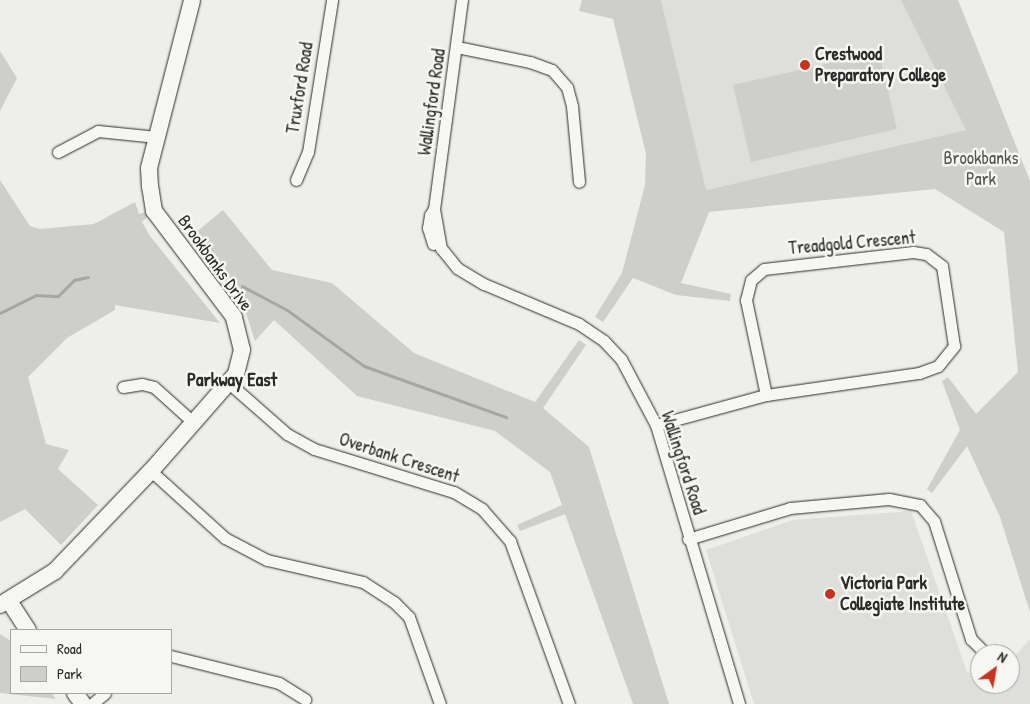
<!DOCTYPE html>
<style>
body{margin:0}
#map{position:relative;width:1030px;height:704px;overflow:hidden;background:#eeeeea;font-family:"Patrick Hand",sans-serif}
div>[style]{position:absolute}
.built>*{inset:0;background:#dededb}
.green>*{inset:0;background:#cececa}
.stream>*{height:3px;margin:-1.5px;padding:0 1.5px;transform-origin:1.5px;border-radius:1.5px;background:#a6a6a3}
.roads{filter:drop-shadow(0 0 1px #2b2b2b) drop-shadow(0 0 1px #2b2b2b)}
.street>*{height:11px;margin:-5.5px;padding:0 5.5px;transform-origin:5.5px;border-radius:5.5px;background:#f6f6f2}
.secondary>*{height:16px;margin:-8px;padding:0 8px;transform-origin:8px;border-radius:8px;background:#f6f6f2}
.dots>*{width:14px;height:14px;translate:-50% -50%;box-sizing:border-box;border:2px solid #f6f6f2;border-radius:50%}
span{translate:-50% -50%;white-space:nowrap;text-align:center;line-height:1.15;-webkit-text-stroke:5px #f6f6f2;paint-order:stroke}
.poi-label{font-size:18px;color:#2b2b2b;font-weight:700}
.left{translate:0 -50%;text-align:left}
.street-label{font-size:18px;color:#2b2b2b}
.park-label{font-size:18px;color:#545453}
.neighbourhood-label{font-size:19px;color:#2b2b2b;font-weight:700}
.legend{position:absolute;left:10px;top:629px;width:162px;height:65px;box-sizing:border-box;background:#f6f6f2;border:1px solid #a5a5a2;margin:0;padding:6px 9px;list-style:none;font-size:15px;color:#2b2b2b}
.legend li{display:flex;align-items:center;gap:10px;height:25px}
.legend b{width:25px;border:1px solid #a5a5a2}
.north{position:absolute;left:970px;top:644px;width:50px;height:50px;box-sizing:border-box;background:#f6f6f2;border:1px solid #a5a5a2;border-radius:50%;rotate:32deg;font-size:14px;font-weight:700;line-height:20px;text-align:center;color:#2b2b2b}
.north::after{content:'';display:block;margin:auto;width:18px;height:22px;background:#c8321e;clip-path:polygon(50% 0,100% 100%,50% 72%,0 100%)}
</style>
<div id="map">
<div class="built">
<i style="clip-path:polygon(661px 0,901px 0,966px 130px,705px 190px)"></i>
<i style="clip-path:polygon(911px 511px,967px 672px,980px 674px,980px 684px,1010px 684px,1010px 661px,1030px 639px,1030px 704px,754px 704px,706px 550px,793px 520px)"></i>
</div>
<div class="green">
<i style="clip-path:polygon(582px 0,661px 0,706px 190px,966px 130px,901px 0,958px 0,1030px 181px,1030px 612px,1000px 517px,967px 446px,932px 493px,927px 489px,960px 430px,942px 381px,948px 377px,976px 414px,1018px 372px,1004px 232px,935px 189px,709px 212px,681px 283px,731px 294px,730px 301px,676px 295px,633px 278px,603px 322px,595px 317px,622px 273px,645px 185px,646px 154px,613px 19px,579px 11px)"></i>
<i style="clip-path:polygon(0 51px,17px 78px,0 111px)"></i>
<i style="clip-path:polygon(879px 52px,897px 129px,751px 162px,733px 85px)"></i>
<i style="clip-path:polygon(0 180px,30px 226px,40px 229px,94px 224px,135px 202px,139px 214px,154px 210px,142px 222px,150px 236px,220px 323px,115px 305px,115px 310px,67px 338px,28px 377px,46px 444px,69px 450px,58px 469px,98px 505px,61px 545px,25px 509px,0 522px)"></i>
<i style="clip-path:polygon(223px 210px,272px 270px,332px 283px,414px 353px,535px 402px,579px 340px,586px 345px,543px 408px,589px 447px,669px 704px,633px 704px,565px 514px,520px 531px,517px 525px,562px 505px,550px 472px,495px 431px,357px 396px,274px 320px,255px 341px,243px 304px,189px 238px)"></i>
<i style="clip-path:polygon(0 634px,11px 641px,11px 693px,51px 693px,56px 699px,0 693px)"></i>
</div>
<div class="stream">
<i style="left:242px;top:286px;width:51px;rotate:28.1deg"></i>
<i style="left:287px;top:310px;width:95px;rotate:36deg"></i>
<i style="left:364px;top:366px;width:151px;rotate:19.8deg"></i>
<i style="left:0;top:313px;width:40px;rotate:-26.6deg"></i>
<i style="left:36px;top:295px;width:22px;rotate:3deg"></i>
<i style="left:58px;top:296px;width:23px;rotate:-45deg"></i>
<i style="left:74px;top:280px;width:14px;rotate:-12deg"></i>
</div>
<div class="roads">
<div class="street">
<i style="left:457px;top:47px;width:75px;rotate:11.6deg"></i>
<i style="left:530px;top:62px;width:23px;rotate:20deg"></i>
<i style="left:552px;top:70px;width:23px;rotate:49deg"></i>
<i style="left:567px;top:87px;width:20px;rotate:75deg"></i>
<i style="left:572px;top:106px;width:76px;rotate:84.7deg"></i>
<i style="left:58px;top:152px;width:45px;rotate:-27.7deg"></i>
<i style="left:98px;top:131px;width:59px;rotate:5.8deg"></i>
<i style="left:296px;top:180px;width:30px;rotate:-67deg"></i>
<i style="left:308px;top:152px;width:154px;rotate:-81deg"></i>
<i style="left:434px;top:209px;width:40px;rotate:80deg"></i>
<i style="left:441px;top:248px;width:26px;rotate:51deg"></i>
<i style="left:457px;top:268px;width:31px;rotate:31deg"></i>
<i style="left:484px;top:284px;width:103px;rotate:22.8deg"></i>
<i style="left:579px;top:324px;width:30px;rotate:34deg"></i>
<i style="left:604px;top:341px;width:25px;rotate:47deg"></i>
<i style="left:621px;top:359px;width:75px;rotate:62.1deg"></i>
<i style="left:656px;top:425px;width:291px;rotate:73.4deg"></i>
<i style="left:433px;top:244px;width:17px;rotate:-107deg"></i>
<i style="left:428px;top:228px;width:13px;rotate:-81deg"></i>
<i style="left:430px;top:215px;width:7px;rotate:-56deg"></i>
<i style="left:434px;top:209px;width:211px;rotate:-82.4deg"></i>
<i style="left:230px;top:384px;width:76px;rotate:41.3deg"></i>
<i style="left:287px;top:434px;width:31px;rotate:29deg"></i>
<i style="left:314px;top:449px;width:146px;rotate:17.1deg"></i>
<i style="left:454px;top:492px;width:33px;rotate:31deg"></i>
<i style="left:482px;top:509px;width:43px;rotate:48.8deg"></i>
<i style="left:510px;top:541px;width:173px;rotate:70.1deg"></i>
<i style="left:123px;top:387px;width:19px;rotate:-9deg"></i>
<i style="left:142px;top:384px;width:12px;rotate:14deg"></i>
<i style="left:154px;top:387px;width:54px;rotate:42deg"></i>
<i style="left:656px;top:425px;width:114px;rotate:-15.3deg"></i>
<i style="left:766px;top:395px;width:155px;rotate:-8.2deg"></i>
<i style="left:919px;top:373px;width:20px;rotate:-20deg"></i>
<i style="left:938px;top:366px;width:26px;rotate:-51deg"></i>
<i style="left:954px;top:346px;width:81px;rotate:-98.5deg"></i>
<i style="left:942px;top:266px;width:20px;rotate:-143deg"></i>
<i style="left:926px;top:254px;width:13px;rotate:-171deg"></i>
<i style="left:913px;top:252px;width:150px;rotate:173.5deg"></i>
<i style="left:764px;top:269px;width:17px;rotate:140deg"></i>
<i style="left:751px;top:280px;width:21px;rotate:104deg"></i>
<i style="left:746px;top:300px;width:97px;rotate:78.1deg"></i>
<i style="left:151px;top:471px;width:100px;rotate:42.2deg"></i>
<i style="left:225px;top:538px;width:47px;rotate:27.6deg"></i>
<i style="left:267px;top:560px;width:98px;rotate:12.9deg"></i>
<i style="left:363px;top:582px;width:37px;rotate:33deg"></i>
<i style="left:394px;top:602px;width:21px;rotate:45deg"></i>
<i style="left:409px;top:617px;width:92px;rotate:70.4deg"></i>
<i style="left:688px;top:539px;width:107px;rotate:-16.9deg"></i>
<i style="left:790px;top:508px;width:99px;rotate:-5.2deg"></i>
<i style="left:889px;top:499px;width:32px;rotate:11deg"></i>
<i style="left:920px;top:505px;width:21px;rotate:49deg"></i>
<i style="left:934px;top:521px;width:124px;rotate:72.6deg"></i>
<i style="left:971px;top:639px;width:21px;rotate:45deg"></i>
<i style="left:171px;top:656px;width:111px;rotate:14deg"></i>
<i style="left:279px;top:683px;width:31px;rotate:32deg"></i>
<i style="left:92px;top:704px;width:17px;rotate:-40deg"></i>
</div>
<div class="secondary">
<i style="left:9px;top:601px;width:35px;rotate:57deg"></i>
<i style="left:0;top:605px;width:65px;rotate:-31.7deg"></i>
<i style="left:55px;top:571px;width:139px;rotate:-46.2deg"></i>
<i style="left:151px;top:471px;width:129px;rotate:-48.8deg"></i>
<i style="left:236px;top:374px;width:25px;rotate:-76deg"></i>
<i style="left:242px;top:350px;width:34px;rotate:-104deg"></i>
<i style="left:234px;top:317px;width:133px;rotate:-127deg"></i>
<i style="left:154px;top:211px;width:24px;rotate:-99deg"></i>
<i style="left:150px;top:187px;width:19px;rotate:-93deg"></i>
<i style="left:149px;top:168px;width:173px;rotate:-75.6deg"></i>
<i style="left:75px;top:693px;width:14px;rotate:54deg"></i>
</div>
</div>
<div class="dots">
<i style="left:805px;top:65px;background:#c8321e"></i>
<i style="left:830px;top:594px;background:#c8321e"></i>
</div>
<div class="poi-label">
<span class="left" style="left:815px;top:65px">Crestwood<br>Preparatory College</span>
<span class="left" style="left:840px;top:594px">Victoria Park<br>Collegiate Institute</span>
</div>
<div class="street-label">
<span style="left:300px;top:88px;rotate:-81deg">Truxford Road</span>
<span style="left:432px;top:102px;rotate:-82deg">Wallingford Road</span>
<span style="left:852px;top:243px;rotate:-5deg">Treadgold Crescent</span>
<span style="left:215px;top:263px;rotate:54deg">Brookbanks Drive</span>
<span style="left:399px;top:458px;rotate:18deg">Overbank Crescent</span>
<span style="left:683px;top:463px;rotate:72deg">Wallingford Road</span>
</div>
<div class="park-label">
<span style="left:981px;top:169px">Brookbanks<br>Park</span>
</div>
<div class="neighbourhood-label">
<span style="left:232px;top:380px">Parkway East</span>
</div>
<ul class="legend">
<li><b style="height:6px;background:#f6f6f2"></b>Road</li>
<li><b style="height:14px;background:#cececa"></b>Park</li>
</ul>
<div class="north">N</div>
</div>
